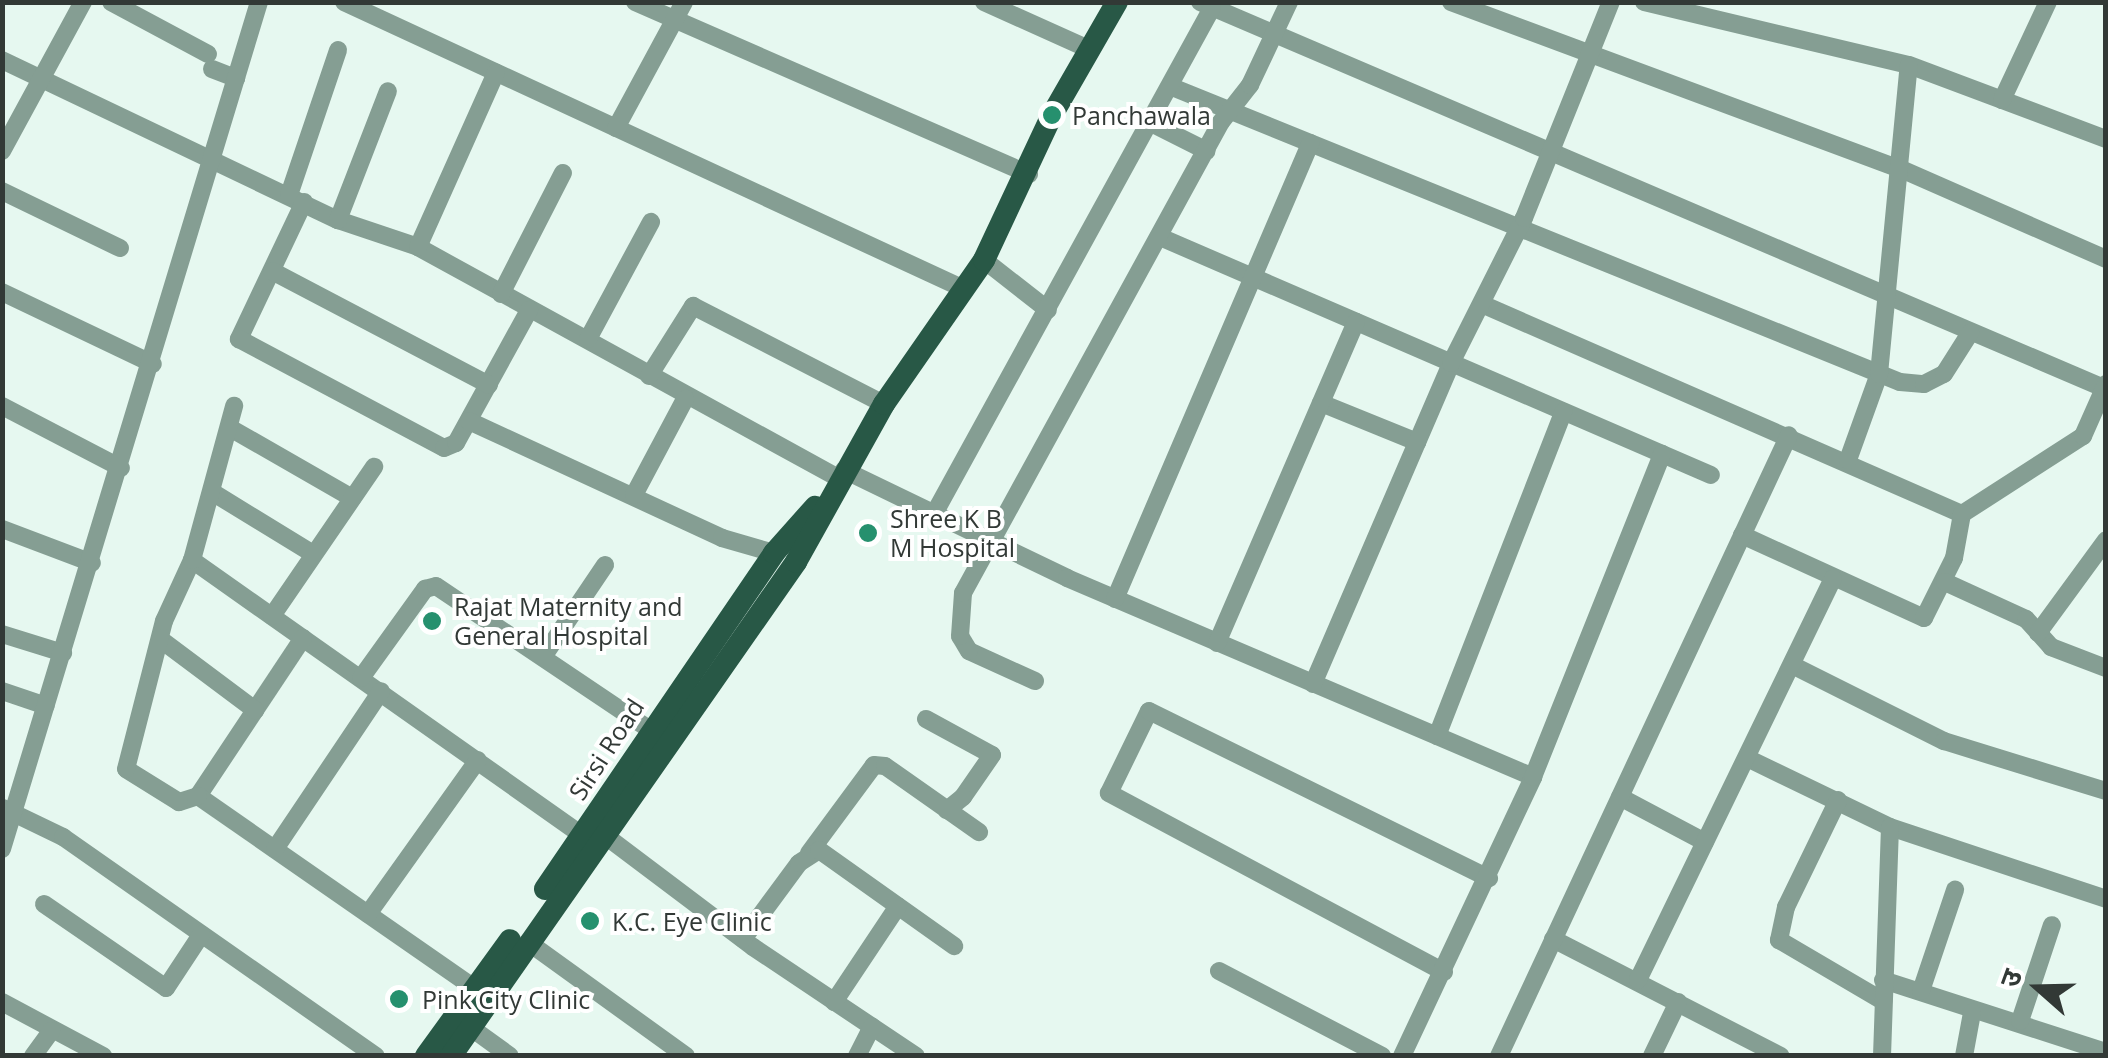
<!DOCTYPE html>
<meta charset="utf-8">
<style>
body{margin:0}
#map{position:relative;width:2108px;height:1058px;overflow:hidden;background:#e6f8f0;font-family:"Open Sans","Noto Sans Devanagari",sans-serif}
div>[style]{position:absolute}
.minor>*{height:18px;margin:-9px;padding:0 9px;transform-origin:9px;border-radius:9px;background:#859e93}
.major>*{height:22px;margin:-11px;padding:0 11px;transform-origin:11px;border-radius:11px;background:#285846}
.dots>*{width:28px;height:28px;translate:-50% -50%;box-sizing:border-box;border:5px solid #fff;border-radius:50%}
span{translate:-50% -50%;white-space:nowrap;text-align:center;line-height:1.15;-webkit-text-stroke:8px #fff;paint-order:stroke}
.poi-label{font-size:25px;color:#323936}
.left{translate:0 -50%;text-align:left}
.street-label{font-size:25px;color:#323936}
.frame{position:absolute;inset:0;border:5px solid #323936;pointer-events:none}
.north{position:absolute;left:1988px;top:938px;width:100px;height:100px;-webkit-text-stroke:8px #fff;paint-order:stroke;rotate:290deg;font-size:28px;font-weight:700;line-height:40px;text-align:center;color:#323936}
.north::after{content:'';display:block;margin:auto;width:35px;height:45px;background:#323936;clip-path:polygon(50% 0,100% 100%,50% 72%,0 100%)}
</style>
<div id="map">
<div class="minor">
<i style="left:111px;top:2px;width:110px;rotate:28.2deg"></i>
<i style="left:344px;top:2px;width:683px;rotate:24.84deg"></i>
<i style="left:635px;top:2px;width:430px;rotate:23.6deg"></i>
<i style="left:984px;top:2px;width:117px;rotate:24.2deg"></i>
<i style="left:1200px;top:2px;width:985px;rotate:23.13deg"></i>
<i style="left:1451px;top:2px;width:480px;rotate:20.4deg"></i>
<i style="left:1901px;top:169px;width:224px;rotate:23.7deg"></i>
<i style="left:1644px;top:2px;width:272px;rotate:13.4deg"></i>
<i style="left:1909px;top:65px;width:210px;rotate:20.6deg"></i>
<i style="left:2px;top:60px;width:372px;rotate:25.5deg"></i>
<i style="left:338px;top:220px;width:84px;rotate:18.6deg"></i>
<i style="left:418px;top:247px;width:482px;rotate:28.8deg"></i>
<i style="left:212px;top:69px;width:26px;rotate:21deg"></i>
<i style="left:1172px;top:87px;width:785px;rotate:22.06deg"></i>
<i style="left:1900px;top:382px;width:24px;rotate:5deg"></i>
<i style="left:1924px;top:384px;width:22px;rotate:-27deg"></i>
<i style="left:1944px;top:374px;width:49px;rotate:-57.6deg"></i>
<i style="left:2002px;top:100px;width:108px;rotate:-64.9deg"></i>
<i style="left:1153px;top:124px;width:60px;rotate:26.6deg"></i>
<i style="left:616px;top:128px;width:143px;rotate:-61.6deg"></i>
<i style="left:2px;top:151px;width:170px;rotate:-61.5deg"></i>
<i style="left:2px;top:191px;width:131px;rotate:25.8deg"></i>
<i style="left:289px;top:195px;width:153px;rotate:-71.3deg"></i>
<i style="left:304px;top:202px;width:152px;rotate:115.4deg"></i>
<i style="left:239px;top:339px;width:232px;rotate:28deg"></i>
<i style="left:444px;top:448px;width:13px;rotate:-23deg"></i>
<i style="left:456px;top:443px;width:152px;rotate:-61.2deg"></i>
<i style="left:338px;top:220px;width:138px;rotate:-68.8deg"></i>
<i style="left:1160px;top:237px;width:600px;rotate:23.36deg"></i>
<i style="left:418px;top:247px;width:191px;rotate:-65.9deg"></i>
<i style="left:984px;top:260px;width:81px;rotate:38deg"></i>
<i style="left:272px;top:271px;width:245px;rotate:27.7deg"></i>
<i style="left:2px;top:292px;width:167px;rotate:25.5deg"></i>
<i style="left:501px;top:294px;width:136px;rotate:-62.9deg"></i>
<i style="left:1484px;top:305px;width:522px;rotate:23.62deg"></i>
<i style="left:588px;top:339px;width:133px;rotate:-61.7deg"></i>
<i style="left:649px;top:376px;width:83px;rotate:-57.8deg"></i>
<i style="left:693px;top:306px;width:215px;rotate:27.2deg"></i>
<i style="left:1321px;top:403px;width:104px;rotate:22.1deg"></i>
<i style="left:2px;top:406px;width:134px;rotate:27.5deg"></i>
<i style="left:469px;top:421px;width:279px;rotate:24.8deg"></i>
<i style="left:722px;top:538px;width:54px;rotate:16.1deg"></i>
<i style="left:230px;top:428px;width:141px;rotate:29.8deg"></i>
<i style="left:1848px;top:460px;width:91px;rotate:-70.2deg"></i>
<i style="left:1879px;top:374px;width:310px;rotate:-84.5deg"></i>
<i style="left:844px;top:470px;width:248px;rotate:25.8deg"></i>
<i style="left:1067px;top:578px;width:507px;rotate:23.12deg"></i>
<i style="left:212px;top:492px;width:119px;rotate:31.5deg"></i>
<i style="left:634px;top:495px;width:109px;rotate:-62deg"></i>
<i style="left:934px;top:514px;width:577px;rotate:-61.22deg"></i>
<i style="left:1962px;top:514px;width:144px;rotate:-32.8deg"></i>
<i style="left:2083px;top:436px;width:57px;rotate:-66.1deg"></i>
<i style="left:2px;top:529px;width:96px;rotate:20.7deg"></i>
<i style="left:1742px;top:535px;width:200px;rotate:24.5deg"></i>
<i style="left:1924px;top:618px;width:67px;rotate:-63.4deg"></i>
<i style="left:1954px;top:558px;width:45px;rotate:-79.7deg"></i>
<i style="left:192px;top:560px;width:488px;rotate:35.2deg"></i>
<i style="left:1945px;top:582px;width:89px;rotate:24.6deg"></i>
<i style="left:2026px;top:619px;width:38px;rotate:48deg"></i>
<i style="left:2051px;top:647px;width:59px;rotate:20.9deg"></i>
<i style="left:1115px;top:599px;width:496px;rotate:-66.8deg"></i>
<i style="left:272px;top:616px;width:181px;rotate:-55.6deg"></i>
<i style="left:2038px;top:633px;width:115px;rotate:-53.8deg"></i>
<i style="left:2px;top:634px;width:64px;rotate:17.3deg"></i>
<i style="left:303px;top:638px;width:190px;rotate:123.6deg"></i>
<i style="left:198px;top:796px;width:338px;rotate:34.8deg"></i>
<i style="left:160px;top:639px;width:119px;rotate:36.8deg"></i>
<i style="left:1217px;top:643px;width:350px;rotate:-66.6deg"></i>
<i style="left:543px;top:657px;width:111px;rotate:-56deg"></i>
<i style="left:1792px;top:665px;width:170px;rotate:26.6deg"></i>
<i style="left:1944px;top:741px;width:170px;rotate:17.2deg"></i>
<i style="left:361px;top:678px;width:110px;rotate:-54.3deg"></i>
<i style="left:425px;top:589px;width:11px;rotate:-15deg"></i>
<i style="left:436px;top:586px;width:258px;rotate:33.9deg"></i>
<i style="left:1035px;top:681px;width:72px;rotate:-155.6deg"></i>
<i style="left:969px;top:651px;width:17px;rotate:-121deg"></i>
<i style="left:960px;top:636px;width:43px;rotate:-86deg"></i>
<i style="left:963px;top:593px;width:537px;rotate:-61.29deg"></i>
<i style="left:1221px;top:122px;width:47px;rotate:-51.9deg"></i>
<i style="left:1250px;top:85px;width:92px;rotate:-64.8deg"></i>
<i style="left:1313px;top:684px;width:349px;rotate:-66.7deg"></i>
<i style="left:1451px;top:363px;width:162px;rotate:-63.3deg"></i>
<i style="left:1524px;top:218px;width:233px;rotate:-68.1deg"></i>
<i style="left:2px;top:691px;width:46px;rotate:18.8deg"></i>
<i style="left:926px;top:719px;width:75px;rotate:28.6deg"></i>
<i style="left:992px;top:755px;width:51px;rotate:124.6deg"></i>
<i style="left:963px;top:797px;width:21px;rotate:141deg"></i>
<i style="left:1437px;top:736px;width:348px;rotate:-68.7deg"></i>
<i style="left:1747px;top:758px;width:159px;rotate:25.8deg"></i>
<i style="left:1890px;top:827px;width:228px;rotate:18.4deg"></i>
<i style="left:198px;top:796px;width:20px;rotate:162deg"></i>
<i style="left:179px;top:802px;width:62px;rotate:-148.1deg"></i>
<i style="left:126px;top:769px;width:153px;rotate:-75.6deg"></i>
<i style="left:164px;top:621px;width:67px;rotate:-65.3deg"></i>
<i style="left:192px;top:560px;width:160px;rotate:-74.7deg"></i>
<i style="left:1620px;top:797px;width:96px;rotate:27.9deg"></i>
<i style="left:1838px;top:800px;width:119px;rotate:115.9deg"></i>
<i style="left:1786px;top:907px;width:34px;rotate:102deg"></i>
<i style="left:1779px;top:940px;width:121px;rotate:30.4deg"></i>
<i style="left:3px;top:808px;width:67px;rotate:25.8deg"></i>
<i style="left:63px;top:837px;width:382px;rotate:35deg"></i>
<i style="left:603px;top:834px;width:188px;rotate:37deg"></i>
<i style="left:753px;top:947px;width:196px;rotate:33.8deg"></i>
<i style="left:2px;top:849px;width:885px;rotate:-73.12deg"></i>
<i style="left:275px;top:849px;width:190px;rotate:-56.1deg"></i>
<i style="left:809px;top:853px;width:109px;rotate:-53.5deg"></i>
<i style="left:874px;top:765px;width:11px;rotate:5deg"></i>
<i style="left:885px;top:766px;width:115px;rotate:35.1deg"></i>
<i style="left:44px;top:904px;width:148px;rotate:34.5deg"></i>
<i style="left:166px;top:988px;width:64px;rotate:-56.6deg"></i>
<i style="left:368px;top:914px;width:189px;rotate:-54.5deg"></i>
<i style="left:743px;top:939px;width:94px;rotate:-53.6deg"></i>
<i style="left:799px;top:863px;width:24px;rotate:-33deg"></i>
<i style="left:819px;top:850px;width:166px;rotate:35.4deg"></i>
<i style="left:1553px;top:939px;width:256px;rotate:27.2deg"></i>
<i style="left:528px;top:942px;width:195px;rotate:35.8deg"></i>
<i style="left:1219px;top:971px;width:184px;rotate:27.5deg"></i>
<i style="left:1444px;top:972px;width:380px;rotate:-151.9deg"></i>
<i style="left:1109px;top:793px;width:91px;rotate:-64deg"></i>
<i style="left:1149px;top:711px;width:379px;rotate:26.2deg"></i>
<i style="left:1638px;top:980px;width:446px;rotate:-64.1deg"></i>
<i style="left:1883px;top:980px;width:234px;rotate:17.9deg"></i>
<i style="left:1921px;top:991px;width:107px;rotate:-71.4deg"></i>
<i style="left:2px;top:1002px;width:115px;rotate:28.1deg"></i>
<i style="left:834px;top:1002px;width:115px;rotate:-56.3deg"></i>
<i style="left:2020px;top:1021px;width:101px;rotate:-71.6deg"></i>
<i style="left:470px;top:1027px;width:49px;rotate:35.9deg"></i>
<i style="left:33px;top:1056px;width:31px;rotate:-54deg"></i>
<i style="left:857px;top:1056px;width:33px;rotate:-63deg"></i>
<i style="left:1402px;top:1056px;width:308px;rotate:-64.8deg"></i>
<i style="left:1533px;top:777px;width:348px;rotate:-68.2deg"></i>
<i style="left:1499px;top:1056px;width:685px;rotate:-64.97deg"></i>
<i style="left:1652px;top:1056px;width:60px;rotate:-64.3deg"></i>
<i style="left:1882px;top:1056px;width:229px;rotate:-88deg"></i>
<i style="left:1964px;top:1056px;width:44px;rotate:-79.5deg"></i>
</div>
<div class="major">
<i style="left:545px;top:889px;width:407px;rotate:-55.7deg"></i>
<i style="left:774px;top:553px;width:62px;rotate:-48.3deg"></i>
<i style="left:426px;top:1056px;width:143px;rotate:-54.1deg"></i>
<i style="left:451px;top:1056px;width:603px;rotate:-55.07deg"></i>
<i style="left:796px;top:562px;width:181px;rotate:-60.9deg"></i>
<i style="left:884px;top:404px;width:175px;rotate:-55.2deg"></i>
<i style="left:984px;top:260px;width:160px;rotate:-64.9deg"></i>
<i style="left:1052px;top:115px;width:130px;rotate:-60.1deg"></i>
</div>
<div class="dots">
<i style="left:1052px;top:115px;background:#26906e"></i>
<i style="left:868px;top:533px;background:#26906e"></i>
<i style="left:432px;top:621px;background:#26906e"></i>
<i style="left:590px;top:921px;background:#26906e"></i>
<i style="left:399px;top:999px;background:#26906e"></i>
</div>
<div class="poi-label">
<span class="left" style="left:1072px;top:115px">Panchawala</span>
<span class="left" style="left:890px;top:533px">Shree K B<br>M Hospital</span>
<span class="left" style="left:454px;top:621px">Rajat Maternity and<br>General Hospital</span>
<span class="left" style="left:612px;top:921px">K.C. Eye Clinic</span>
<span class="left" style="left:422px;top:999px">Pink City Clinic</span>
</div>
<div class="street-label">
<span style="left:606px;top:749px;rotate:-57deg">Sirsi Road</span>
</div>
<div class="frame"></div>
<div class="north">उ</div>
</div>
